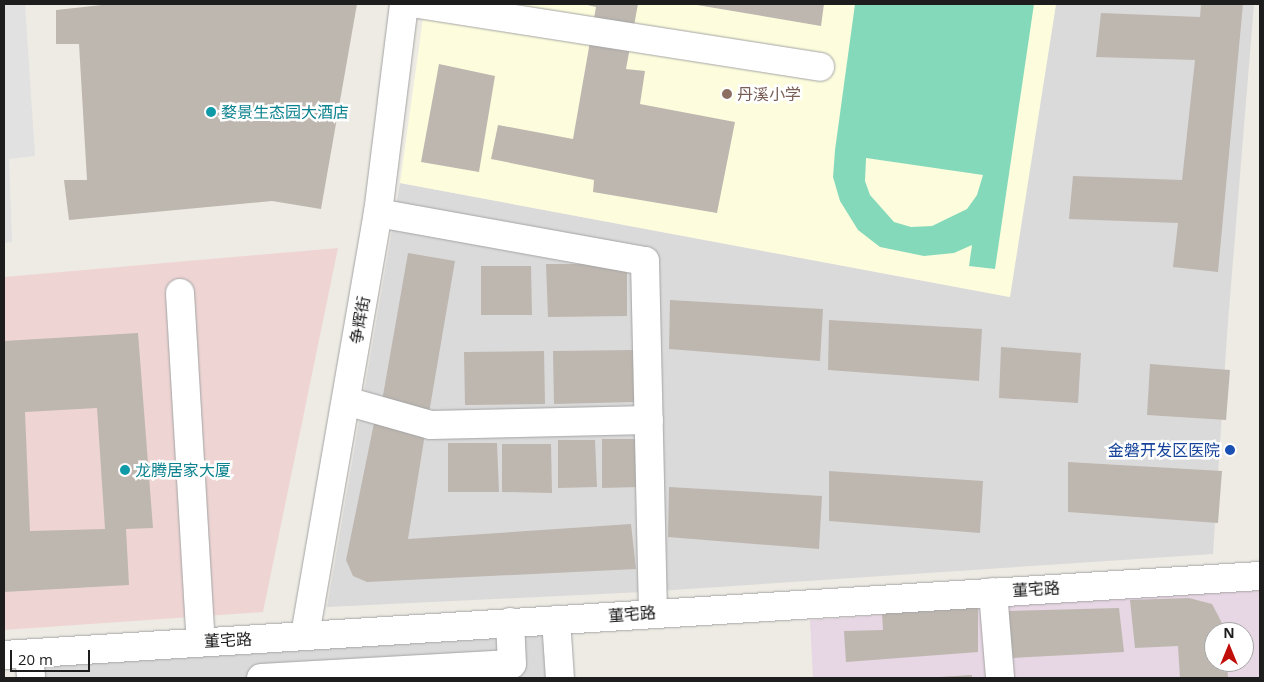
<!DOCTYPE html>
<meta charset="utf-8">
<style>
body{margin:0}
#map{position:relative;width:1264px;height:682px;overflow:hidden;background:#eeebe4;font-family:"Open Sans","Noto Sans SC",sans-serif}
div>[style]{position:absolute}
.residential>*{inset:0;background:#dbdada}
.commercial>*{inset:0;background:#eed5d4}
.industrial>*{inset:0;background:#e7d6e3}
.education>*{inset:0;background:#fdfdde}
.pitch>*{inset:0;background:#85d9bb}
.parking>*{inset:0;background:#e1e1e1}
.building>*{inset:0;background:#beb7b0}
.roads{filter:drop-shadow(0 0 1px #a4a4a4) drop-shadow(0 0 1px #a4a4a4)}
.minor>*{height:28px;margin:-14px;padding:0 14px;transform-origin:14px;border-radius:14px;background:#fff}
.dots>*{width:14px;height:14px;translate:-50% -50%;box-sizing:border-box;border:2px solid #fff;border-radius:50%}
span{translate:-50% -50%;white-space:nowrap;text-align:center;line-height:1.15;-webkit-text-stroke:5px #fff;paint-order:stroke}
.education-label{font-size:16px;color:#785e54}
.left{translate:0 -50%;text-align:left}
.culture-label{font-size:16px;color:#0d838f}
.street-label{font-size:16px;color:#1d1d1d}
.transit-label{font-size:16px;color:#164399}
.right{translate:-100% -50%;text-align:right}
.frame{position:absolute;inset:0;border:5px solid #1d1d1d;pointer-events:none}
.north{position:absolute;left:1204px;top:622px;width:50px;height:50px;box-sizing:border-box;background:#fff;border:1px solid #a5a5a5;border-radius:50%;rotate:0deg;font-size:14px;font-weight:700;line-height:20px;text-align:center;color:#1d1d1d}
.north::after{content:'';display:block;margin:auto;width:18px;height:22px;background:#c00e0a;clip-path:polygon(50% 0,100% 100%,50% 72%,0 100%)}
.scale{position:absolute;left:10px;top:650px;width:80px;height:22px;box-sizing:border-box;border:2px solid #1d1d1d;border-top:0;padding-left:6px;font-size:15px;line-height:18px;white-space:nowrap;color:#1d1d1d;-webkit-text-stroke:4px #fff;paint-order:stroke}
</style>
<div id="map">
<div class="residential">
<i style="clip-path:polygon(1056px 4px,1254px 4px,1227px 334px,1213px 554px,642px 592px,327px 607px,400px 183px,1009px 297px)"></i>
<i style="clip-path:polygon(546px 635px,549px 678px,16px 678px,15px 663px)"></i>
</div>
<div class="commercial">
<i style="clip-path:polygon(338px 248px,263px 612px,4px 630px,4px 277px)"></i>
</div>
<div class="industrial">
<i style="clip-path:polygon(evenodd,1260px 586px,1260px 678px,813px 678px,810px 620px,1260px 586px,1214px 632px,1244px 632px,1244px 662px,1214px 662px,1214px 632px)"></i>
</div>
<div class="education">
<i style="clip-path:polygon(425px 4px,1056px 4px,1010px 297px,400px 183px)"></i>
</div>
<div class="pitch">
<i style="clip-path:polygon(evenodd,855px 4px,1034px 4px,995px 269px,969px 266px,972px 245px,954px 253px,924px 256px,880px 247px,858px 230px,840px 201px,833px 177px,835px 150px,855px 4px,866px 159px,866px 158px,983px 175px,977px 195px,967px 209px,932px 226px,911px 227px,894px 222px,870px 195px,865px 181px,866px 159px)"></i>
</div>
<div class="parking">
<i style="clip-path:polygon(4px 4px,25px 4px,35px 156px,9px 159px,12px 242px,4px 243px)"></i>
</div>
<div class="building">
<i style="clip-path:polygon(111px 4px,357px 4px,321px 209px,272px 201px,69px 220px,64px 180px,87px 180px,79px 44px,56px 44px,56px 10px)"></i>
<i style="clip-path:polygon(583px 4px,638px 4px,626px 69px,645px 71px,640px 104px,735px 122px,717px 213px,593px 192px,594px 180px,491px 159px,498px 125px,573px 139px,596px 7px)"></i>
<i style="clip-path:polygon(691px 4px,824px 4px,821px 26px)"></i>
<i style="clip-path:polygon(1201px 4px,1243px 4px,1218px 272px,1173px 267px,1178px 223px,1069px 219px,1073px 176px,1182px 180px,1195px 60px,1096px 57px,1101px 13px,1200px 17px)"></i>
<i style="clip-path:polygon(439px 64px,495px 76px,479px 172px,421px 162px)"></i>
<i style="clip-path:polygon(408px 253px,455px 261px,429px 413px,382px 401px)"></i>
<i style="clip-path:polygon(546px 264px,627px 264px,627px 316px,548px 317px)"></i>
<i style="clip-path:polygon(481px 266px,531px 266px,532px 315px,481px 315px)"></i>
<i style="clip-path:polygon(670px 300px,823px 309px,820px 361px,669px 349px)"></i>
<i style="clip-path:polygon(829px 320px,982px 329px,979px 381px,828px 370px)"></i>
<i style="clip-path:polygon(evenodd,138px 333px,153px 528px,126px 529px,129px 585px,4px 592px,4px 341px,138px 333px,97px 408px,105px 529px,30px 531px,25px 412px,97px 408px)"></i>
<i style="clip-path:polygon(1001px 347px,1081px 353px,1078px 403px,999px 398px)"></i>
<i style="clip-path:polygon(633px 350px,634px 402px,554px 404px,553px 351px)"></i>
<i style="clip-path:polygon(544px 351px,545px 404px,465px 405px,464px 352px)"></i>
<i style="clip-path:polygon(1150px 364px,1230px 370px,1226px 420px,1147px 415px)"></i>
<i style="clip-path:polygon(374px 423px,425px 434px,408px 539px,631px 524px,636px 569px,367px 582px,353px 576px,346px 560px)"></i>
<i style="clip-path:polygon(602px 439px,639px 439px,640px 487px,602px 488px)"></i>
<i style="clip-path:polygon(558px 440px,595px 440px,597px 487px,558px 488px)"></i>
<i style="clip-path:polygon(448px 443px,497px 443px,499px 492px,448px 492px)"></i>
<i style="clip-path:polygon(502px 444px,551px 444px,552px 493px,502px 492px)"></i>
<i style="clip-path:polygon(1068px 462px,1222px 471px,1218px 523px,1068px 512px)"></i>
<i style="clip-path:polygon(829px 471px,983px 481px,980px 533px,829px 521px)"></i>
<i style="clip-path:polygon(669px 487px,822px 496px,819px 549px,668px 537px)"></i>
<i style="clip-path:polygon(1189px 598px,1212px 604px,1221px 621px,1224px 632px,1214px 632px,1214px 662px,1227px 662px,1228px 678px,1180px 678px,1178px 646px,1135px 648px,1130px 600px)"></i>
<i style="clip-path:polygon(978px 605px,978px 652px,846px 662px,844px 631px,883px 630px,882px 613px)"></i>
<i style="clip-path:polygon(1119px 608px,1124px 652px,1012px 658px,1008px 611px)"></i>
<i style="clip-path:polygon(972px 675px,972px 678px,939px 678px,939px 677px)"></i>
</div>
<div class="roads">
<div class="minor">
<i style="left:419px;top:4px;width:406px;rotate:8.9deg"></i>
<i style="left:378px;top:213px;width:271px;rotate:10.2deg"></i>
<i style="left:645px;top:261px;width:351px;rotate:88.7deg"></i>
<i style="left:180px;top:293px;width:350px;rotate:86.6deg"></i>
<i style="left:346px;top:401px;width:88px;rotate:15.8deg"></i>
<i style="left:431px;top:425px;width:218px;rotate:-1.3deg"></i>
<i style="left:993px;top:592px;width:86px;rotate:85.3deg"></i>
<i style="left:556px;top:620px;width:58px;rotate:86.1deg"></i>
<i style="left:305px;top:635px;width:428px;rotate:-80.2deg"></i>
<i style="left:378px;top:213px;width:211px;rotate:-82.9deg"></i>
<i style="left:29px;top:654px;width:24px;rotate:85deg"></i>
<i style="left:4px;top:655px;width:1258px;rotate:-3.6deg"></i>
<i style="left:261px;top:678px;width:251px;rotate:-3.2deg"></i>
<i style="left:512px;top:664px;width:42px;rotate:-92.7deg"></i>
</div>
</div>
<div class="dots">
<i style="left:727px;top:94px;background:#8d6e63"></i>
<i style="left:211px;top:112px;background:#0f9aa8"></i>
<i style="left:1230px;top:450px;background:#1a4fb4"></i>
<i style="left:125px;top:470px;background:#0f9aa8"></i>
</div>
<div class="education-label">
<span class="left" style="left:737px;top:94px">丹溪小学</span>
</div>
<div class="culture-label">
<span class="left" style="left:221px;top:112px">婺景生态园大酒店</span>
<span class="left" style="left:135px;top:470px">龙腾居家大厦</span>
</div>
<div class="street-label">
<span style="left:360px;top:320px;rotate:-80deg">争辉街</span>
<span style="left:1036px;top:589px;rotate:-3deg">董宅路</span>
<span style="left:632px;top:614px;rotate:-4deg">董宅路</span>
<span style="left:228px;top:640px;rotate:-3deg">董宅路</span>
</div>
<div class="transit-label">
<span class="right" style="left:1220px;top:450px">金磐开发区医院</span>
</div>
<div class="frame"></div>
<div class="north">N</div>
<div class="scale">20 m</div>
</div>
